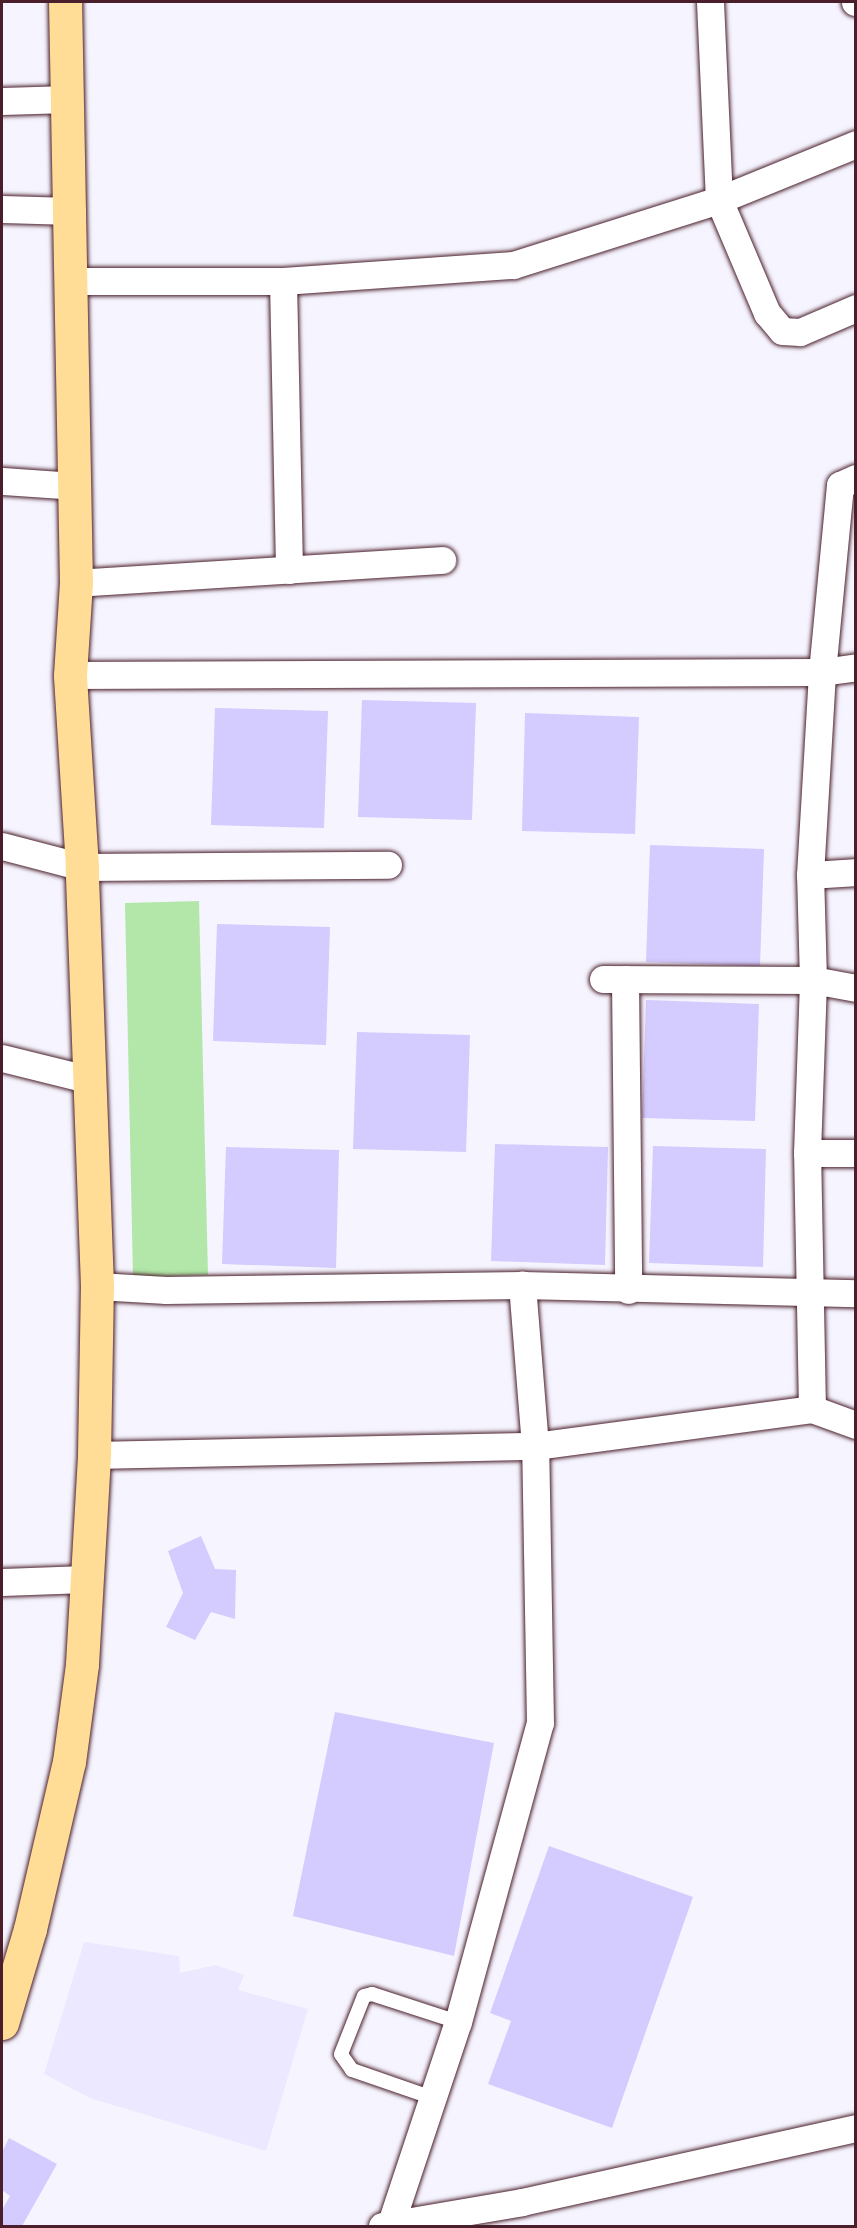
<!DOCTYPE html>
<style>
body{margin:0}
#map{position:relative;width:857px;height:2228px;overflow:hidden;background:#f6f5ff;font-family:"Playpen Sans",sans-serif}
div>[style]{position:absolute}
.built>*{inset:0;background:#ece8ff}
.green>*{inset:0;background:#b2e7a9}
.building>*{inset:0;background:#d4cbfe}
.roads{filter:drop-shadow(0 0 2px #4a1f2b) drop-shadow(0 0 2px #4a1f2b)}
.service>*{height:14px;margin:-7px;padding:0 7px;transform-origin:7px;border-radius:7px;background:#fff}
.minor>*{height:27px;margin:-13.5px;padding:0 13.5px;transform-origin:13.5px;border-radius:13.5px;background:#fff}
.primary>*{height:33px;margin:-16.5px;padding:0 16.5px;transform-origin:16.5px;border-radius:16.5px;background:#ffdd96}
span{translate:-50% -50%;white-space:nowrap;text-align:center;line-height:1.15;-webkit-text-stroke:5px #fff;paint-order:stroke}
.frame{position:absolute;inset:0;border:3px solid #4a1f2b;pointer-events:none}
</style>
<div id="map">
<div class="built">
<i style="clip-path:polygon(84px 1942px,179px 1956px,180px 1973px,216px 1965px,244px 1975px,238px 1990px,308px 2009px,266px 2151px,90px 2098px,44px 2074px)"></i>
</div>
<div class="green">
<i style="clip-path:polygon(199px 901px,208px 1275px,133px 1277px,125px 903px)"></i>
</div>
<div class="building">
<i style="clip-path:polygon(362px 700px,476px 703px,472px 820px,358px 817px)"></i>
<i style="clip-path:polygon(215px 708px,328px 711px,324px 828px,211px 825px)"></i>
<i style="clip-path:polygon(525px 713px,639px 717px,635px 834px,522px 831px)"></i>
<i style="clip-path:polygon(650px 845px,764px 849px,760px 966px,646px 962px)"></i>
<i style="clip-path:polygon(217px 924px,330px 927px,326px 1045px,213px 1041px)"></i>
<i style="clip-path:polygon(646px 1000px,759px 1004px,755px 1121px,642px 1118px)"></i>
<i style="clip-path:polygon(357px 1032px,470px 1035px,466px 1152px,353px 1149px)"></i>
<i style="clip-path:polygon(495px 1144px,608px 1147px,605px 1265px,491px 1261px)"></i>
<i style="clip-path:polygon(653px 1146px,766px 1149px,763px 1267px,649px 1263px)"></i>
<i style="clip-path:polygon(226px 1147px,339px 1150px,336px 1268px,222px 1264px)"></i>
<i style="clip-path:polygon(201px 1536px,215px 1569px,236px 1570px,235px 1619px,211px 1612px,195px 1640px,166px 1627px,183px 1593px,168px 1551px)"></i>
<i style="clip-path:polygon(335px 1712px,494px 1743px,454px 1956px,293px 1916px)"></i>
<i style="clip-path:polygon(549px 1846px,693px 1897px,612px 2128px,488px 2084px,511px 2021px,490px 2013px)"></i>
<i style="clip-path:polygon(9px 2138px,57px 2164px,22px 2226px,2px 2226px,2px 2210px,10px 2196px,2px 2190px,2px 2152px)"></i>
</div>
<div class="roads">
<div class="service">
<i style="left:433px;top:2098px;width:86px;rotate:-160.9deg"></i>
<i style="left:352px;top:2070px;width:19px;rotate:-125deg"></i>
<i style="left:341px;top:2054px;width:62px;rotate:-68.4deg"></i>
<i style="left:364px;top:1996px;width:8px;rotate:-14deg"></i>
<i style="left:372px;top:1994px;width:90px;rotate:18deg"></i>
</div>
<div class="minor">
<i style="left:710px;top:2px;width:198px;rotate:87.4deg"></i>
<i style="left:719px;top:200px;width:123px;rotate:67deg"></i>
<i style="left:767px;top:313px;width:23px;rotate:50deg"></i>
<i style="left:782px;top:331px;width:18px;rotate:3deg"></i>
<i style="left:800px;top:332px;width:61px;rotate:-23.2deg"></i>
<i style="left:855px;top:2px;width:1px"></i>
<i style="left:2px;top:101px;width:66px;rotate:-1.7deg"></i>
<i style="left:2px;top:209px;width:70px;rotate:1.6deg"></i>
<i style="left:71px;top:281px;width:212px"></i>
<i style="left:283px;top:281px;width:231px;rotate:-4deg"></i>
<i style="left:513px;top:265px;width:216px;rotate:-17.5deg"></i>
<i style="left:719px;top:200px;width:148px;rotate:-22.2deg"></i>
<i style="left:283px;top:281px;width:289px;rotate:88.8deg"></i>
<i style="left:2px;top:481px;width:73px;rotate:3.9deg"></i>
<i style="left:76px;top:583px;width:367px;rotate:-3.6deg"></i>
<i style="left:70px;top:675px;width:752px;rotate:-0.23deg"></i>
<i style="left:822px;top:672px;width:34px;rotate:-8deg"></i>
<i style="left:2px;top:846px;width:83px;rotate:14.7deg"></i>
<i style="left:82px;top:867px;width:306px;rotate:-0.4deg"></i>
<i style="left:810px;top:875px;width:46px;rotate:-3.7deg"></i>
<i style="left:603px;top:979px;width:210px;rotate:0.3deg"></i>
<i style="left:813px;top:980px;width:44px;rotate:10.5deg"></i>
<i style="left:625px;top:979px;width:311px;rotate:89.4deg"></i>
<i style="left:2px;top:1058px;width:88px;rotate:13.9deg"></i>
<i style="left:807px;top:1153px;width:49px"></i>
<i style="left:97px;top:1286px;width:69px;rotate:3.3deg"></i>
<i style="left:166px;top:1290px;width:356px;rotate:-0.8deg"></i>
<i style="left:522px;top:1285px;width:334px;rotate:1.4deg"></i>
<i style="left:812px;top:1409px;width:256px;rotate:-91.1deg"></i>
<i style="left:807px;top:1153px;width:173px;rotate:-88deg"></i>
<i style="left:813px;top:980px;width:105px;rotate:-91.6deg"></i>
<i style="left:810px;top:875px;width:203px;rotate:-86.6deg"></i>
<i style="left:822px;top:672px;width:188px;rotate:-84.5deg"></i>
<i style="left:840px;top:485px;width:17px;rotate:-24deg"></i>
<i style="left:94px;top:1455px;width:441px;rotate:-1.2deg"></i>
<i style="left:535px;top:1446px;width:279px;rotate:-7.6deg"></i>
<i style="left:812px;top:1409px;width:47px;rotate:20deg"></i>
<i style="left:2px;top:1582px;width:84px;rotate:-2deg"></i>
<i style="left:382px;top:2226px;width:142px;rotate:-9.7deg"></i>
<i style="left:522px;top:2202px;width:342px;rotate:-12.5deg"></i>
<i style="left:390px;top:2226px;width:215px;rotate:-71.6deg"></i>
<i style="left:458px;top:2022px;width:310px;rotate:-74.7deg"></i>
<i style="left:540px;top:1723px;width:277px;rotate:-91deg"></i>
<i style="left:535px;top:1446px;width:162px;rotate:-94.6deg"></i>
</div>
<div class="primary">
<i style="left:2px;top:2023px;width:98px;rotate:-73.4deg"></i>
<i style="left:30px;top:1929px;width:171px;rotate:-76.9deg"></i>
<i style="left:69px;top:1762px;width:99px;rotate:-82.4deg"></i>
<i style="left:82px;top:1664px;width:209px;rotate:-86.7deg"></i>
<i style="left:94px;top:1455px;width:169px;rotate:-89deg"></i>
<i style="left:97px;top:1286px;width:419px;rotate:-92.1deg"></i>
<i style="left:82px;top:867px;width:192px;rotate:-93.6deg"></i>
<i style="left:70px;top:675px;width:92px;rotate:-86.3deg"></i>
<i style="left:76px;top:583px;width:581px;rotate:-91.08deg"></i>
</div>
</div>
<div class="frame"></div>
</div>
